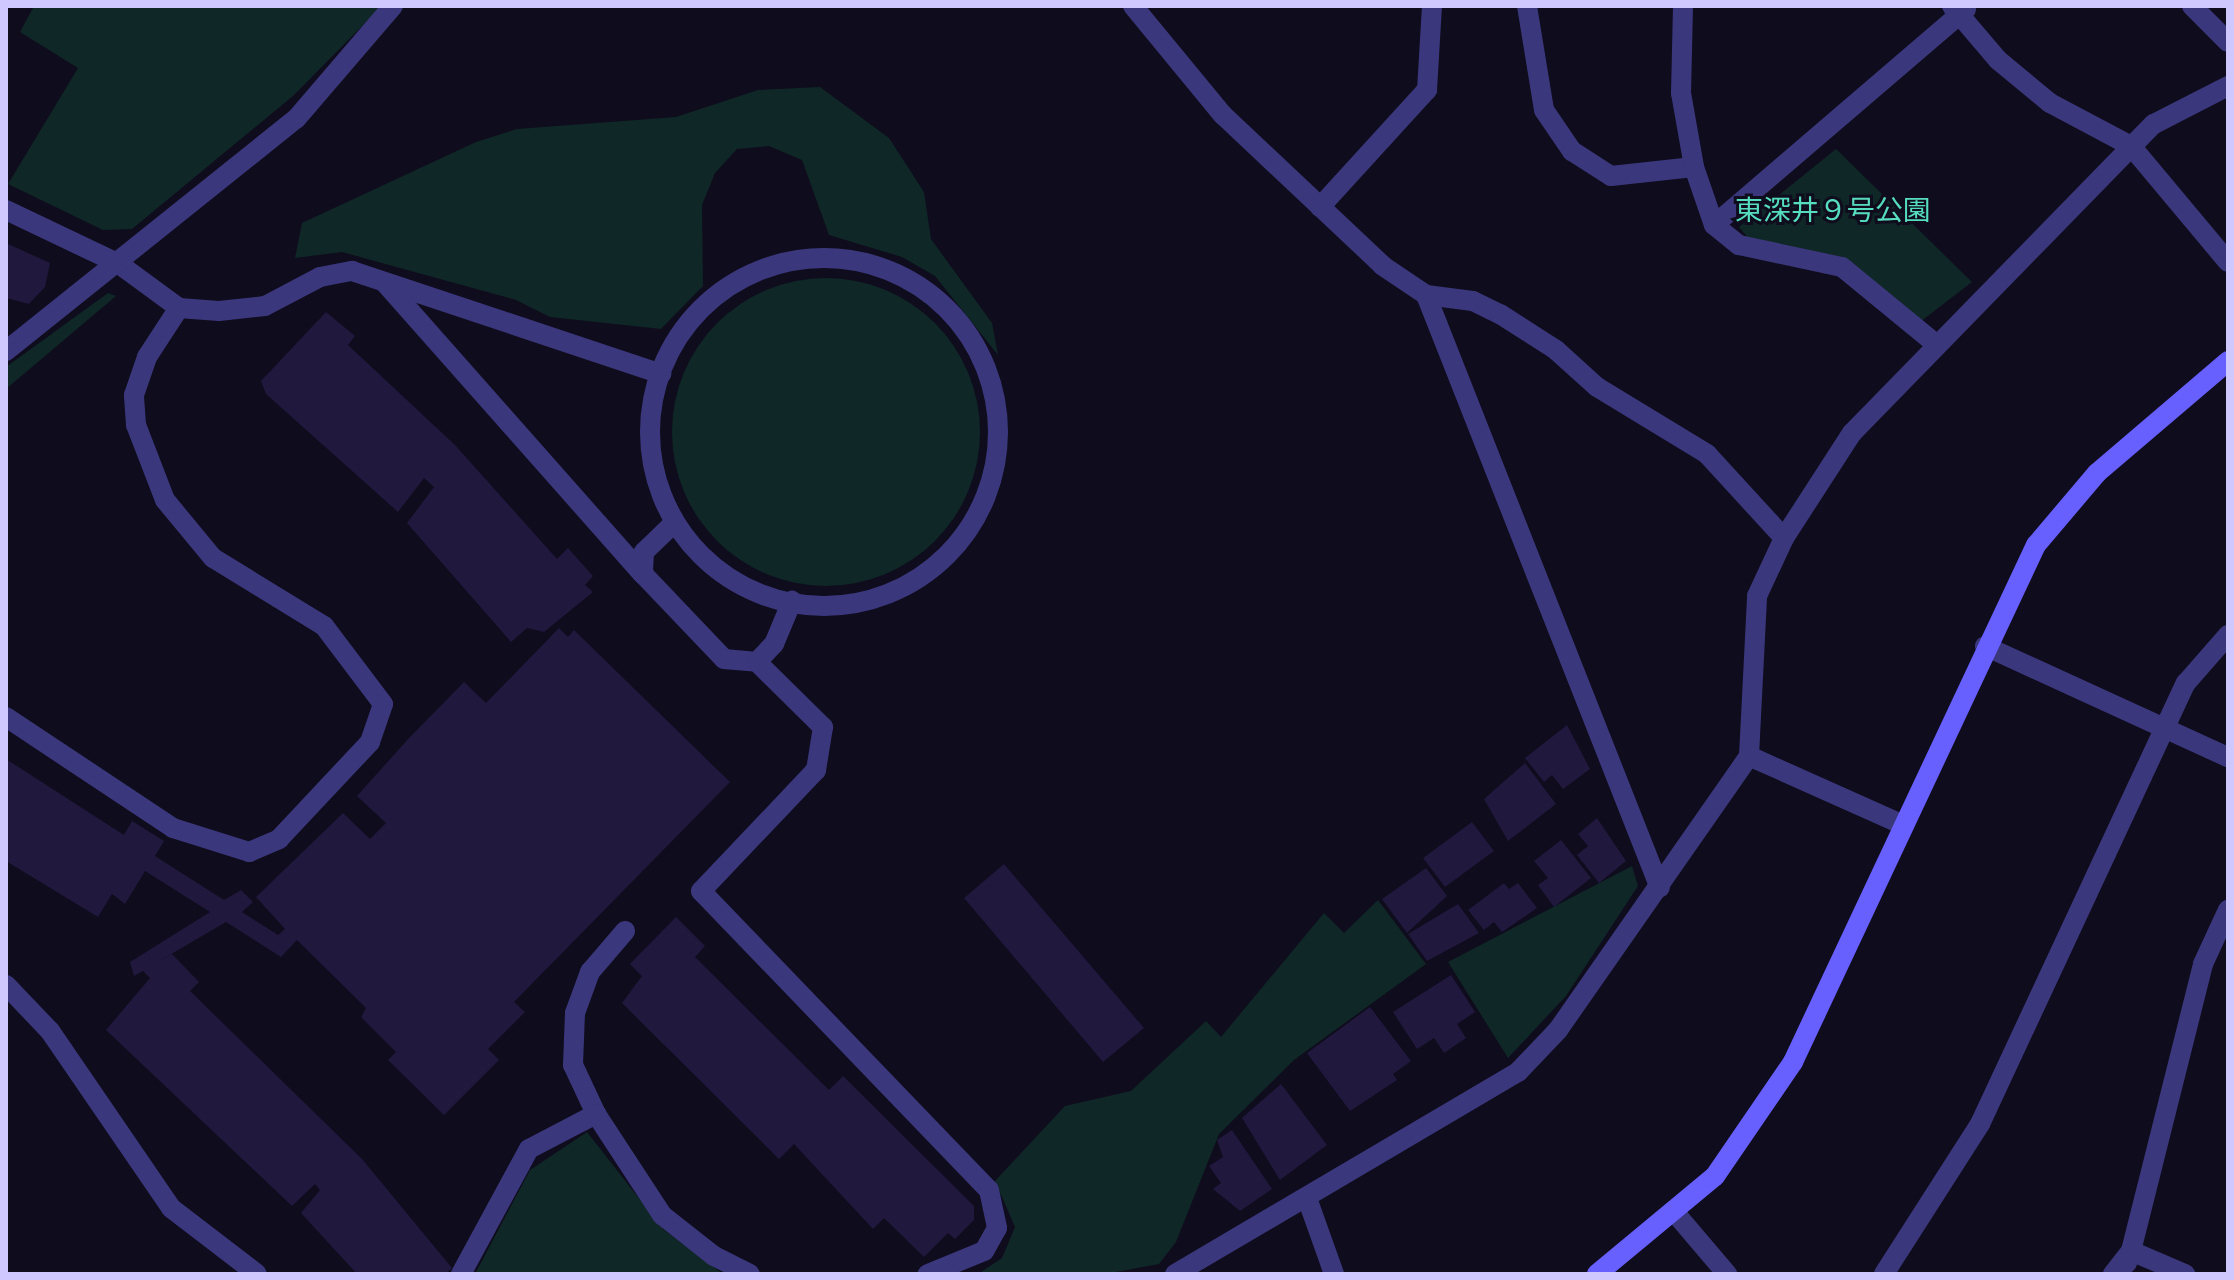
<!DOCTYPE html>
<meta charset="utf-8">
<style>
body{margin:0}
#map{position:relative;width:2234px;height:1280px;overflow:hidden;background:#0f0c1d;font-family:"Exo 2","Noto Sans JP",sans-serif}
div>[style]{position:absolute}
.green>*{inset:0;background:#0f2726}
.round{border-radius:50%}
.building>*{inset:0;background:#20183d}
.lane>*{height:20px;margin:-10px;padding:0 10px;transform-origin:10px;border-radius:10px;background:#3b377c}
.lane>.ring{margin:-10px;padding:0;box-sizing:content-box;background:none;border:20px solid #3b377c;border-radius:50%}
.street>*{height:20px;margin:-10px;padding:0 10px;transform-origin:10px;border-radius:10px;background:#3b377c}
.secondary>*{height:20px;margin:-10px;padding:0 10px;transform-origin:10px;border-radius:10px;background:#675ffe}
span{translate:-50% -50%;white-space:nowrap;text-align:center;line-height:1.15;-webkit-text-stroke:6px #0f0c1d;paint-order:stroke}
.park-label{font-size:28px;color:#55ddbe}
.frame{position:absolute;inset:0;border:8px solid #cfc8ff;pointer-events:none}
</style>
<div id="map">
<div class="green">
<i style="clip-path:polygon(34px 6px,382px 6px,293px 96px,132px 229px,103px 230px,8px 184px,78px 68px,20px 32px)"></i>
<i style="clip-path:polygon(820px 87px,889px 138px,924px 192px,931px 239px,992px 323px,998px 355px,935px 276px,902px 257px,829px 235px,802px 160px,769px 146px,737px 149px,715px 173px,702px 205px,703px 286px,661px 329px,550px 317px,516px 300px,342px 252px,295px 258px,302px 223px,476px 142px,517px 129px,676px 117px,758px 90px)"></i>
<i style="clip-path:polygon(1836px 149px,1972px 282px,1920px 322px,1847px 259px,1748px 238px,1739px 227px)"></i>
<i class="round" style="left:672px;top:278px;width:308px;height:308px"></i>
<i style="clip-path:polygon(108px 293px,116px 296px,6px 389px,6px 367px)"></i>
<i style="clip-path:polygon(1632px 866px,1638px 886px,1566px 996px,1508px 1058px,1448px 962px)"></i>
<i style="clip-path:polygon(1378px 900px,1426px 964px,1294px 1060px,1219px 1134px,1176px 1242px,1159px 1264px,1105px 1274px,978px 1274px,1002px 1258px,1015px 1227px,995px 1181px,1065px 1106px,1131px 1091px,1206px 1021px,1221px 1037px,1324px 913px,1344px 933px)"></i>
<i style="clip-path:polygon(587px 1132px,663px 1229px,723px 1274px,475px 1274px,530px 1170px)"></i>
</div>
<div class="building">
<i style="clip-path:polygon(6px 243px,50px 263px,45px 287px,29px 304px,6px 298px)"></i>
<i style="clip-path:polygon(326px 312px,355px 336px,348px 345px,455px 445px,557px 559px,568px 548px,593px 576px,585px 585px,593px 592px,544px 632px,527px 628px,511px 642px,407px 523px,434px 487px,424px 478px,398px 512px,266px 394px,261px 381px)"></i>
<i style="clip-path:polygon(559px 628px,568px 637px,574px 630px,730px 782px,514px 1002px,525px 1012px,488px 1049px,499px 1060px,444px 1115px,388px 1060px,396px 1052px,361px 1017px,366px 1008px,297px 940px,281px 957px,226px 922px,156px 963px,172px 954px,199px 982px,190px 991px,362px 1159px,452px 1268px,445px 1274px,357px 1274px,301px 1213px,320px 1190px,315px 1184px,292px 1206px,106px 1030px,150px 978px,143px 971px,134px 976px,130px 962px,210px 912px,145px 871px,125px 904px,112px 894px,98px 917px,6px 861px,6px 759px,124px 835px,132px 821px,164px 841px,155px 856px,224px 900px,241px 890px,253px 902px,242px 912px,278px 935px,285px 929px,256px 897px,343px 813px,370px 839px,386px 823px,357px 796px,409px 738px,464px 682px,486px 703px)"></i>
<i style="clip-path:polygon(1567px 725px,1590px 769px,1563px 789px,1552px 775px,1544px 782px,1525px 758px)"></i>
<i style="clip-path:polygon(1525px 763px,1556px 804px,1508px 841px,1484px 799px)"></i>
<i style="clip-path:polygon(1597px 818px,1626px 861px,1599px 883px,1577px 855px,1588px 846px,1578px 834px)"></i>
<i style="clip-path:polygon(1472px 822px,1494px 851px,1445px 887px,1423px 858px)"></i>
<i style="clip-path:polygon(1561px 840px,1591px 878px,1554px 907px,1538px 885px,1548px 878px,1534px 861px)"></i>
<i style="clip-path:polygon(1004px 864px,1144px 1028px,1103px 1062px,964px 898px)"></i>
<i style="clip-path:polygon(1426px 868px,1447px 896px,1407px 933px,1382px 899px)"></i>
<i style="clip-path:polygon(1504px 883px,1509px 889px,1518px 883px,1537px 908px,1502px 932px,1494px 922px,1484px 930px,1468px 910px)"></i>
<i style="clip-path:polygon(1458px 904px,1479px 933px,1427px 961px,1408px 934px)"></i>
<i style="clip-path:polygon(676px 917px,705px 946px,695px 957px,829px 1090px,843px 1076px,974px 1206px,974px 1220px,955px 1239px,948px 1233px,924px 1257px,884px 1218px,873px 1229px,794px 1144px,779px 1159px,622px 1003px,642px 976px,630px 964px)"></i>
<i style="clip-path:polygon(1451px 975px,1475px 1012px,1457px 1024px,1466px 1038px,1444px 1053px,1434px 1038px,1417px 1049px,1393px 1012px)"></i>
<i style="clip-path:polygon(1370px 1007px,1411px 1061px,1393px 1074px,1397px 1080px,1350px 1111px,1307px 1053px)"></i>
<i style="clip-path:polygon(1281px 1084px,1327px 1145px,1280px 1180px,1242px 1118px)"></i>
<i style="clip-path:polygon(1232px 1130px,1272px 1189px,1240px 1211px,1213px 1189px,1221px 1183px,1209px 1166px,1223px 1157px,1217px 1140px)"></i>
</div>
<div class="lane">
<i class="ring" style="left:650px;top:258px;width:328px;height:328px"></i>
<i style="left:119px;top:264px;width:74px;rotate:36.3deg"></i>
<i style="left:179px;top:308px;width:40px;rotate:4.3deg"></i>
<i style="left:219px;top:311px;width:46px;rotate:-6.2deg"></i>
<i style="left:265px;top:306px;width:62px;rotate:-27.8deg"></i>
<i style="left:320px;top:277px;width:33px;rotate:-11deg"></i>
<i style="left:352px;top:271px;width:326px;rotate:18.4deg"></i>
<i style="left:386px;top:284px;width:387px;rotate:48.5deg"></i>
<i style="left:674px;top:523px;width:42px;rotate:136deg"></i>
<i style="left:644px;top:552px;width:22px;rotate:93deg"></i>
<i style="left:643px;top:574px;width:117px;rotate:46.4deg"></i>
<i style="left:724px;top:659px;width:33px;rotate:5deg"></i>
<i style="left:757px;top:662px;width:25px;rotate:-47deg"></i>
<i style="left:774px;top:644px;width:47px;rotate:-67.3deg"></i>
<i style="left:757px;top:662px;width:93px;rotate:44.6deg"></i>
<i style="left:823px;top:727px;width:44px;rotate:99.2deg"></i>
<i style="left:816px;top:770px;width:167px;rotate:133.5deg"></i>
<i style="left:701px;top:891px;width:415px;rotate:46.1deg"></i>
<i style="left:989px;top:1190px;width:39px;rotate:78deg"></i>
<i style="left:997px;top:1228px;width:26px;rotate:119deg"></i>
<i style="left:984px;top:1251px;width:61px;rotate:157.7deg"></i>
<i style="left:6px;top:717px;width:201px;rotate:33.6deg"></i>
<i style="left:173px;top:828px;width:80px;rotate:17.5deg"></i>
<i style="left:249px;top:852px;width:33px;rotate:-23deg"></i>
<i style="left:279px;top:839px;width:133px;rotate:-46.8deg"></i>
<i style="left:370px;top:742px;width:40px;rotate:-71.1deg"></i>
<i style="left:383px;top:704px;width:98px;rotate:-127.1deg"></i>
<i style="left:324px;top:626px;width:130px;rotate:-148.5deg"></i>
<i style="left:213px;top:558px;width:75px;rotate:-129.6deg"></i>
<i style="left:165px;top:500px;width:80px;rotate:-111.1deg"></i>
<i style="left:136px;top:425px;width:30px;rotate:-94deg"></i>
<i style="left:134px;top:395px;width:40px;rotate:-71.1deg"></i>
<i style="left:147px;top:357px;width:59px;rotate:-56.9deg"></i>
<i style="left:6px;top:985px;width:64px;rotate:46.3deg"></i>
<i style="left:50px;top:1031px;width:214px;rotate:55.6deg"></i>
<i style="left:171px;top:1208px;width:108px;rotate:37.5deg"></i>
<i style="left:596px;top:1114px;width:54px;rotate:-115.1deg"></i>
<i style="left:573px;top:1065px;width:52px;rotate:-87.8deg"></i>
<i style="left:575px;top:1013px;width:44px;rotate:-69.9deg"></i>
<i style="left:590px;top:972px;width:54px;rotate:-49.5deg"></i>
<i style="left:461px;top:1274px;width:142px;rotate:-61.5deg"></i>
<i style="left:529px;top:1149px;width:76px;rotate:-27.6deg"></i>
<i style="left:596px;top:1114px;width:121px;rotate:56.8deg"></i>
<i style="left:662px;top:1215px;width:66px;rotate:38.3deg"></i>
<i style="left:714px;top:1256px;width:40px;rotate:26.6deg"></i>
</div>
<div class="street">
<i style="left:1133px;top:6px;width:141px;rotate:50.5deg"></i>
<i style="left:1223px;top:115px;width:220px;rotate:43.3deg"></i>
<i style="left:1383px;top:266px;width:52px;rotate:34deg"></i>
<i style="left:1426px;top:295px;width:47px;rotate:7.3deg"></i>
<i style="left:1473px;top:301px;width:30px;rotate:26deg"></i>
<i style="left:1500px;top:314px;width:67px;rotate:32.7deg"></i>
<i style="left:1556px;top:350px;width:55px;rotate:42.1deg"></i>
<i style="left:1597px;top:387px;width:129px;rotate:31.3deg"></i>
<i style="left:1707px;top:454px;width:114px;rotate:47.5deg"></i>
<i style="left:1527px;top:6px;width:105px;rotate:80.7deg"></i>
<i style="left:1544px;top:110px;width:50px;rotate:55.7deg"></i>
<i style="left:1572px;top:151px;width:46px;rotate:32.7deg"></i>
<i style="left:1611px;top:176px;width:83px;rotate:-6.2deg"></i>
<i style="left:1683px;top:6px;width:87px;rotate:91.3deg"></i>
<i style="left:1681px;top:93px;width:75px;rotate:80deg"></i>
<i style="left:1694px;top:167px;width:61px;rotate:71deg"></i>
<i style="left:1714px;top:225px;width:32px;rotate:39deg"></i>
<i style="left:1739px;top:245px;width:105px;rotate:12.1deg"></i>
<i style="left:1842px;top:267px;width:123px;rotate:39.4deg"></i>
<i style="left:1952px;top:6px;width:71px;rotate:49.6deg"></i>
<i style="left:1998px;top:60px;width:67px;rotate:39.6deg"></i>
<i style="left:2050px;top:103px;width:92px;rotate:28deg"></i>
<i style="left:2131px;top:146px;width:151px;rotate:50.1deg"></i>
<i style="left:2192px;top:6px;width:51px;rotate:45deg"></i>
<i style="left:1320px;top:207px;width:159px;rotate:-47.6deg"></i>
<i style="left:1427px;top:90px;width:84px;rotate:-86.6deg"></i>
<i style="left:6px;top:210px;width:125px;rotate:25.5deg"></i>
<i style="left:1714px;top:225px;width:332px;rotate:-40.6deg"></i>
<i style="left:1426px;top:295px;width:637px;rotate:68.47deg"></i>
<i style="left:6px;top:351px;width:371px;rotate:-38.7deg"></i>
<i style="left:296px;top:119px;width:149px;rotate:-49.4deg"></i>
<i style="left:1985px;top:646px;width:267px;rotate:24.6deg"></i>
<i style="left:1749px;top:756px;width:167px;rotate:24.1deg"></i>
<i style="left:1307px;top:1198px;width:81px;rotate:70.4deg"></i>
<i style="left:1676px;top:1214px;width:79px;rotate:49.6deg"></i>
<i style="left:2127px;top:1263px;width:13px;rotate:-72deg"></i>
<i style="left:2131px;top:1251px;width:59px;rotate:23.1deg"></i>
<i style="left:1175px;top:1274px;width:398px;rotate:-30.5deg"></i>
<i style="left:1518px;top:1072px;width:58px;rotate:-46.4deg"></i>
<i style="left:1558px;top:1030px;width:334px;rotate:-55.1deg"></i>
<i style="left:1749px;top:756px;width:160px;rotate:-87.1deg"></i>
<i style="left:1757px;top:596px;width:64px;rotate:-65deg"></i>
<i style="left:1784px;top:538px;width:125px;rotate:-57.1deg"></i>
<i style="left:1852px;top:433px;width:432px;rotate:-45.7deg"></i>
<i style="left:2154px;top:124px;width:83px;rotate:-27.2deg"></i>
<i style="left:1884px;top:1274px;width:178px;rotate:-57.4deg"></i>
<i style="left:1980px;top:1124px;width:487px;rotate:-65deg"></i>
<i style="left:2186px;top:683px;width:64px;rotate:-48.8deg"></i>
<i style="left:2113px;top:1274px;width:29px;rotate:-52deg"></i>
<i style="left:2131px;top:1251px;width:296px;rotate:-75.9deg"></i>
<i style="left:2203px;top:964px;width:60px;rotate:-65.2deg"></i>
</div>
<div class="secondary">
<i style="left:1597px;top:1274px;width:153px;rotate:-39.7deg"></i>
<i style="left:1715px;top:1176px;width:138px;rotate:-55.6deg"></i>
<i style="left:1793px;top:1062px;width:571px;rotate:-64.83deg"></i>
<i style="left:2036px;top:545px;width:94px;rotate:-49.7deg"></i>
<i style="left:2097px;top:473px;width:172px;rotate:-40.5deg"></i>
</div>
<div class="park-label">
<span style="left:1833px;top:209px">東深井９号公園</span>
</div>
<div class="frame"></div>
</div>
